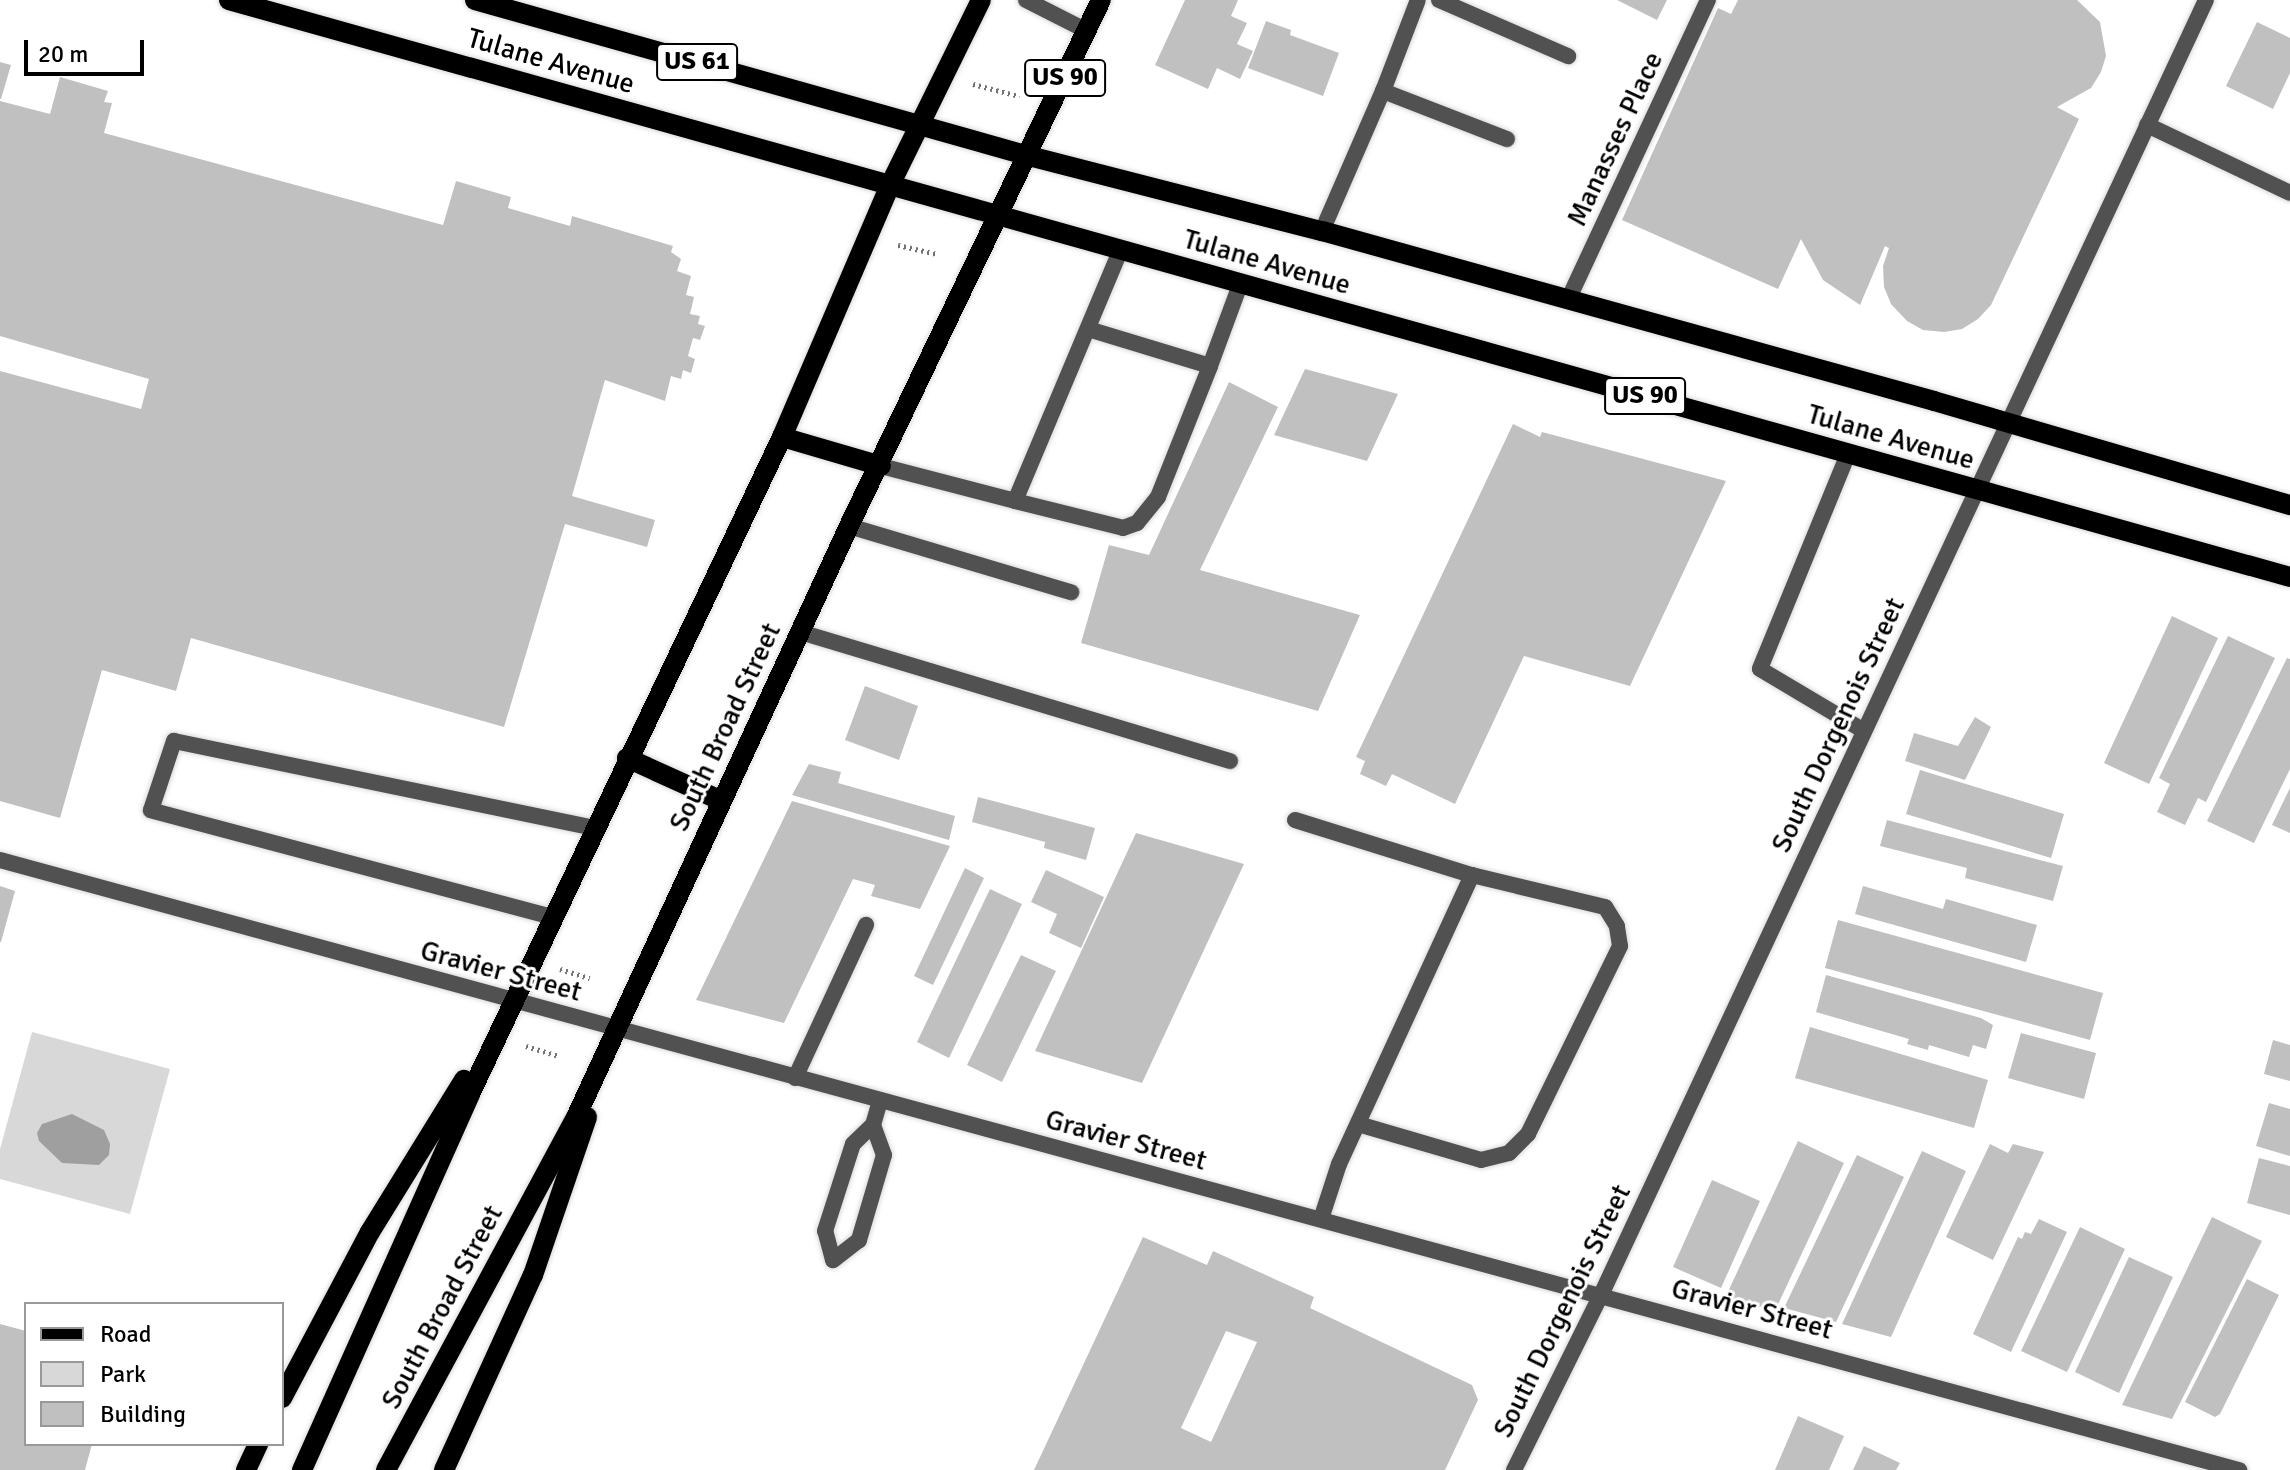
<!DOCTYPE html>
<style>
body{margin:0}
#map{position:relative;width:2290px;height:1470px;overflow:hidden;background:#fff;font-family:Signika,sans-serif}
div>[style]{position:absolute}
.green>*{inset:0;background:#d8d8d8}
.water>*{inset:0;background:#9f9f9f}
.building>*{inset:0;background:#c0c0c0}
.path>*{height:5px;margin-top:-2.5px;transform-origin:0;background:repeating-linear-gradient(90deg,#737373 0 2px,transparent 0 6px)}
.roads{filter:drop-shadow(0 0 2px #dbdbdb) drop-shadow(0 0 2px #dbdbdb)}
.service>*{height:16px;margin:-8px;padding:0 8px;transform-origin:8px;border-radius:8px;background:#515151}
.minor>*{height:16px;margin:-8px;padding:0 8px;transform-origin:8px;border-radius:8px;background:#515151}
.primary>*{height:20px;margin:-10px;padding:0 10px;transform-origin:10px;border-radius:10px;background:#000}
span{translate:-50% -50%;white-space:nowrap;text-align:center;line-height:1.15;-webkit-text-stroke:6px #fff;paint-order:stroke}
.shield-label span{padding:2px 6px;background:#fff;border:2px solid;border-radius:6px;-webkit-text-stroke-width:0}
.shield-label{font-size:26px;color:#000;font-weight:700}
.street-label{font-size:28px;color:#000}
.legend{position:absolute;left:24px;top:1302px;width:260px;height:144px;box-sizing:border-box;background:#fff;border:2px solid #999;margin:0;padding:10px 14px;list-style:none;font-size:24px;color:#000}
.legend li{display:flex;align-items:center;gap:16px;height:40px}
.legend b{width:40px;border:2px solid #999}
.scale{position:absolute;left:24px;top:40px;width:120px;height:36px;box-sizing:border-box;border:4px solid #000;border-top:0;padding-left:10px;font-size:24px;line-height:28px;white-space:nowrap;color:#000;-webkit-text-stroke:6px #fff;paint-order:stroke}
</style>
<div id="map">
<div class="green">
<i style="clip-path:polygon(32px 1032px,170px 1069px,130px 1214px,0 1179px,0 1149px)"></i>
</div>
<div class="water">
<i style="clip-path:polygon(72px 1114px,104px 1130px,110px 1144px,109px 1155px,99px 1165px,62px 1163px,39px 1141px,37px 1133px,42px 1124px)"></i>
</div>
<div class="building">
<i style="clip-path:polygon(1185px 0,1238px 0,1231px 16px,1247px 23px,1237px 44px,1253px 51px,1240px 79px,1217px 68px,1208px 89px,1155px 65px)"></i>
<i style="clip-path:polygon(1617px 0,1667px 0,1657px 20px)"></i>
<i style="clip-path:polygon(1738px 0,2077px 0,2100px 22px,2106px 56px,2101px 72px,2091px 88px,2057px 107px,2079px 119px,1991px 305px,1978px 319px,1962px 329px,1944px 332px,1923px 330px,1907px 321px,1891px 304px,1884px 287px,1883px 266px,1889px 248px,1885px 246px,1860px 305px,1823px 280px,1801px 239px,1778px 289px,1622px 220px,1718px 8px,1731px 14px)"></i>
<i style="clip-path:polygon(1266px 21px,1291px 30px,1290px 35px,1339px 53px,1323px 96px,1248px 68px)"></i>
<i style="clip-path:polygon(2257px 22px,2290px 38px,2290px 73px,2273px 109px,2226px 86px)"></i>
<i style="clip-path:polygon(0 62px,11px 65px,1px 99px,0 99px)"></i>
<i style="clip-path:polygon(60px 77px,108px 91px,104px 102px,112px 103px,104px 133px,443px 225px,456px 181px,511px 197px,508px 208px,570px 226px,572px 216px,673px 246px,671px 252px,681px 259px,677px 271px,691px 276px,686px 295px,694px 297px,690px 314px,700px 316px,698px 324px,705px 326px,700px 340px,693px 338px,688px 356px,695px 359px,691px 373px,683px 370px,681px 379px,671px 376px,665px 401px,605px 380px,572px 496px,655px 520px,647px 547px,565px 524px,504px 727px,191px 638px,176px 691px,102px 670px,60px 818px,0 801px,0 371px,141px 409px,149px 379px,0 336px,0 101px,50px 114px)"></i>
<i style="clip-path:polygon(1305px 369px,1398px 394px,1367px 461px,1274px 435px)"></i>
<i style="clip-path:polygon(1229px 382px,1278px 407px,1200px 570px,1360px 615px,1318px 711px,1081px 643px,1109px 545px,1149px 555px)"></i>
<i style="clip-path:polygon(1513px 424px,1540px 437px,1542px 432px,1726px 481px,1630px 686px,1524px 656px,1455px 804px,1392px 774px,1386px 786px,1360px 774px,1365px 761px,1356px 757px)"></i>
<i style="clip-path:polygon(2172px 616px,2218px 638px,2149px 784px,2104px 763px)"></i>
<i style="clip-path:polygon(2228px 636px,2275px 658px,2206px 802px,2198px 798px,2185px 825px,2157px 812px,2170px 784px,2159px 778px)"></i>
<i style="clip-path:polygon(2287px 658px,2290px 659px,2290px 769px,2254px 843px,2207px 821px)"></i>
<i style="clip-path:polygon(865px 686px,918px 706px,899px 760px,845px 740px)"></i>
<i style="clip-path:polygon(1975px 717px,1991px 727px,1965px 780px,1905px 761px,1914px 733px,1958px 746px)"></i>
<i style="clip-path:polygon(809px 764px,841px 772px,838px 783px,955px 816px,949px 840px,792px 795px)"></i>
<i style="clip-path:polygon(1920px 770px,2064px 814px,2051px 858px,1906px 814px)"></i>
<i style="clip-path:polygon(2290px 788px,2290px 833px,2272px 825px)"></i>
<i style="clip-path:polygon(978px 797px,1095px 828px,1086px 860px,1044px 848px,1045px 842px,972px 822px)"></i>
<i style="clip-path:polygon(792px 801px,950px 846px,920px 909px,871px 896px,875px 885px,853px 879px,784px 1023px,696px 1000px)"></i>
<i style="clip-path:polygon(1887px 820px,2063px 866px,2053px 901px,1965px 878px,1967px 868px,1880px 846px)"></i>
<i style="clip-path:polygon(1136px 833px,1244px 864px,1142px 1083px,1035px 1051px)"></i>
<i style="clip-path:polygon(965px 868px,984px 878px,933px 985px,914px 976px)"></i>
<i style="clip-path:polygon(1046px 870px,1104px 897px,1081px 948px,1049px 933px,1057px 914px,1031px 902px)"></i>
<i style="clip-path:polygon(0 886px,15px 891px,1px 942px,0 942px)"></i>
<i style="clip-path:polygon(1863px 886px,1943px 909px,1946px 899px,2037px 925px,2026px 962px,1855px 914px)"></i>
<i style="clip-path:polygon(990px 889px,1022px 904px,949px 1058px,917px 1042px)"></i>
<i style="clip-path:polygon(1838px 920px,2103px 993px,2090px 1040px,1825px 968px)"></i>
<i style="clip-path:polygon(1021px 955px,1056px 971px,1002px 1082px,967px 1065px)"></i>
<i style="clip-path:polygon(1826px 975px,1981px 1018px,1993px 1025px,1986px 1049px,1973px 1045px,1969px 1057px,1929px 1045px,1928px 1050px,1907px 1044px,1909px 1039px,1816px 1012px)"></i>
<i style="clip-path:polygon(1810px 1027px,1988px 1080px,1974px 1128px,1795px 1078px)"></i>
<i style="clip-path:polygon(2021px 1033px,2096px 1053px,2084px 1099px,2008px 1078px)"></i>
<i style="clip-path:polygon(2273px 1040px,2290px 1045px,2290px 1081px,2264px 1074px)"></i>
<i style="clip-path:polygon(2269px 1103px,2290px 1109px,2290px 1156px,2256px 1146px)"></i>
<i style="clip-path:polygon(1798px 1141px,1844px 1163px,1775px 1311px,1726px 1296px)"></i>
<i style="clip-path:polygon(1990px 1144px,2008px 1153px,2013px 1144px,2044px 1152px,1993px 1260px,1946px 1237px)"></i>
<i style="clip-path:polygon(1922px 1151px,1966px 1171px,1891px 1337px,1842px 1324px)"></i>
<i style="clip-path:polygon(1857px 1155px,1904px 1177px,1836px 1322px,1784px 1308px)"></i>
<i style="clip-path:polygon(2259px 1158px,2290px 1166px,2290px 1215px,2247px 1203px)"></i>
<i style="clip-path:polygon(1712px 1180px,1760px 1201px,1721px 1288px,1673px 1267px)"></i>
<i style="clip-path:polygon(2212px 1217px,2262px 1241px,2172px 1419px,2122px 1405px)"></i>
<i style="clip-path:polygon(2039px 1219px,2067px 1232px,2011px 1352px,1973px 1334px,2018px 1237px,2022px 1239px,2025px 1232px,2031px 1234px)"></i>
<i style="clip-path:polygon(2080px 1227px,2125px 1249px,2067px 1372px,2021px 1351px)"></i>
<i style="clip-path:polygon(evenodd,1143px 1237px,1207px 1265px,1213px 1251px,1314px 1297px,1310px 1308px,1472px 1385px,1478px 1400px,1445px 1470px,1034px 1470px,1143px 1237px,1226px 1331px,1257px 1342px,1211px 1442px,1181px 1428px,1226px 1331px)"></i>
<i style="clip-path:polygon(2129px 1257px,2173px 1277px,2119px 1393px,2075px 1372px)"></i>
<i style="clip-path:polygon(2247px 1279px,2279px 1295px,2220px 1414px,2215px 1417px,2185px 1402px)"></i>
<i style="clip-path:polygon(0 1324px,26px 1331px,26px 1444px,92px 1444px,85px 1470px,0 1470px)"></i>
<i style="clip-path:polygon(1798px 1416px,1844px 1436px,1829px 1470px,1775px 1470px)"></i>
<i style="clip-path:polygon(1864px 1446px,1900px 1463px,1896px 1470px,1853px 1470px)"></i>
</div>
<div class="path">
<i style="left:973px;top:84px;width:48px;rotate:14.6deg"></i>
<i style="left:898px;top:245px;width:40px;rotate:13deg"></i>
<i style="left:560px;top:969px;width:31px;rotate:17deg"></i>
<i style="left:526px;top:1046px;width:34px;rotate:17deg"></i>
</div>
<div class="roads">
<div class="service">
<i style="left:1439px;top:0;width:141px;rotate:23.5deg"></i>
<i style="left:1383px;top:91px;width:97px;rotate:-69deg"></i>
<i style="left:2147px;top:125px;width:158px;rotate:25.4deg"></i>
<i style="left:1322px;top:231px;width:153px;rotate:-66.5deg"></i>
<i style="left:1383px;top:91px;width:133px;rotate:21.2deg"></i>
<i style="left:1210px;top:366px;width:86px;rotate:-69.7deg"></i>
<i style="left:1848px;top:454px;width:232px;rotate:112.3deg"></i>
<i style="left:1760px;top:669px;width:121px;rotate:30.8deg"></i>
<i style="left:881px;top:466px;width:138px;rotate:14.6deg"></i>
<i style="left:1015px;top:501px;width:273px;rotate:-67.2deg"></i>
<i style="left:1015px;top:501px;width:111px;rotate:14deg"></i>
<i style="left:1123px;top:528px;width:15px;rotate:-20deg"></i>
<i style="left:1137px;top:523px;width:33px;rotate:-51deg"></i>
<i style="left:1158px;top:497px;width:141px;rotate:-68.3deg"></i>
<i style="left:1210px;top:366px;width:127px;rotate:-163.1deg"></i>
<i style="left:849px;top:526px;width:232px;rotate:16.6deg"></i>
<i style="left:800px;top:632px;width:449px;rotate:16.7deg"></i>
<i style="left:1295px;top:820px;width:185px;rotate:17.3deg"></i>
<i style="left:1472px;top:875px;width:318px;rotate:114.7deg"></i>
<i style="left:1339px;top:1164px;width:58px;rotate:108.1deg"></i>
<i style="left:552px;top:917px;width:415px;rotate:-165.1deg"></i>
<i style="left:151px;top:810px;width:73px;rotate:-71.6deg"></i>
<i style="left:174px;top:741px;width:430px;rotate:11.7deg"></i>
<i style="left:795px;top:1078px;width:169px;rotate:-65.1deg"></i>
<i style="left:1358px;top:1124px;width:128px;rotate:16.3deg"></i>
<i style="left:1481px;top:1160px;width:29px;rotate:-14deg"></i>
<i style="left:1509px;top:1153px;width:27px;rotate:-45deg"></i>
<i style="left:1528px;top:1134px;width:209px;rotate:-63.9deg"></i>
<i style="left:1620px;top:946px;width:20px;rotate:-99deg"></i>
<i style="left:1617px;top:926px;width:22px;rotate:-122deg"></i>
<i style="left:1605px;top:907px;width:137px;rotate:-166.5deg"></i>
<i style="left:873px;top:1125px;width:32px;rotate:70deg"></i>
<i style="left:884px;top:1155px;width:89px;rotate:106.4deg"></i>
<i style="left:859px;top:1240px;width:33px;rotate:142deg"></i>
<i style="left:833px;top:1260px;width:30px;rotate:-105deg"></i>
<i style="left:825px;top:1231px;width:91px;rotate:-72.2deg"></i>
<i style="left:853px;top:1144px;width:28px;rotate:-44deg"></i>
<i style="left:873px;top:1125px;width:25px;rotate:-74deg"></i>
</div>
<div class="minor">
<i style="left:1026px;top:0;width:68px;rotate:26.9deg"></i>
<i style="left:1568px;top:300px;width:331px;rotate:-65deg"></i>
<i style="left:0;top:860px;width:2321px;rotate:15.24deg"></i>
<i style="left:1514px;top:1470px;width:195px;rotate:-63.6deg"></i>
<i style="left:1601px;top:1295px;width:1429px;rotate:-64.96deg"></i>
</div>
<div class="primary">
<i style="left:229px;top:0;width:2140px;rotate:15.64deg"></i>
<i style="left:475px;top:0;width:576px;rotate:15.73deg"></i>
<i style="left:1029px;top:156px;width:302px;rotate:14.4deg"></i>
<i style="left:1322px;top:231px;width:635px;rotate:15.52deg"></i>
<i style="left:1934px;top:401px;width:371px;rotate:16.3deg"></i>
<i style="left:782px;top:437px;width:103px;rotate:16.3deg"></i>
<i style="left:627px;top:758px;width:104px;rotate:24.4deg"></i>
<i style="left:282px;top:1398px;width:188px;rotate:-62.1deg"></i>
<i style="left:370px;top:1232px;width:179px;rotate:-58.3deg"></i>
<i style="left:246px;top:1470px;width:29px;rotate:-65deg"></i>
<i style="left:302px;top:1470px;width:412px;rotate:-65.9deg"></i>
<i style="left:470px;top:1094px;width:727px;rotate:-64.6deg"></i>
<i style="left:782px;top:437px;width:274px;rotate:-66.8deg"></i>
<i style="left:890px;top:185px;width:206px;rotate:-63.8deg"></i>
<i style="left:386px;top:1470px;width:403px;rotate:-61.7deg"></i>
<i style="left:577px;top:1115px;width:649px;rotate:-65.21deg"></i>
<i style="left:849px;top:526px;width:583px;rotate:-64.4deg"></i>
<i style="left:444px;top:1470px;width:214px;rotate:-65.5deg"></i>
<i style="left:533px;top:1275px;width:167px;rotate:-71.1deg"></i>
</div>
</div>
<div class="shield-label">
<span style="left:697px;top:62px">US 61</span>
<span style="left:1065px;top:78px">US 90</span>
<span style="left:1645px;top:396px">US 90</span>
</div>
<div class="street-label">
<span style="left:551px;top:61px;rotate:16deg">Tulane Avenue</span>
<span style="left:1615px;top:139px;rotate:-65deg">Manasses Place</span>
<span style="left:1267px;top:262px;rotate:16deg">Tulane Avenue</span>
<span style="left:1891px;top:437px;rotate:16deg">Tulane Avenue</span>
<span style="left:1838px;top:725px;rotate:-65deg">South Dorgenois Street</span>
<span style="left:725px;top:727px;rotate:-65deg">South Broad Street</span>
<span style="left:501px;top:971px;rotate:15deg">Gravier Street</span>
<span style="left:1126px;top:1140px;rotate:15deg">Gravier Street</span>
<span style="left:442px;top:1307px;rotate:-62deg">South Broad Street</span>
<span style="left:1752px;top:1309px;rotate:15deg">Gravier Street</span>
<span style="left:1562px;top:1311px;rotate:-64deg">South Dorgenois Street</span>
</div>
<ul class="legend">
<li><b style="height:10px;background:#000"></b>Road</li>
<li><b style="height:22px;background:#d8d8d8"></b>Park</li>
<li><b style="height:22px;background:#c0c0c0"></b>Building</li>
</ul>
<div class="scale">20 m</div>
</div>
